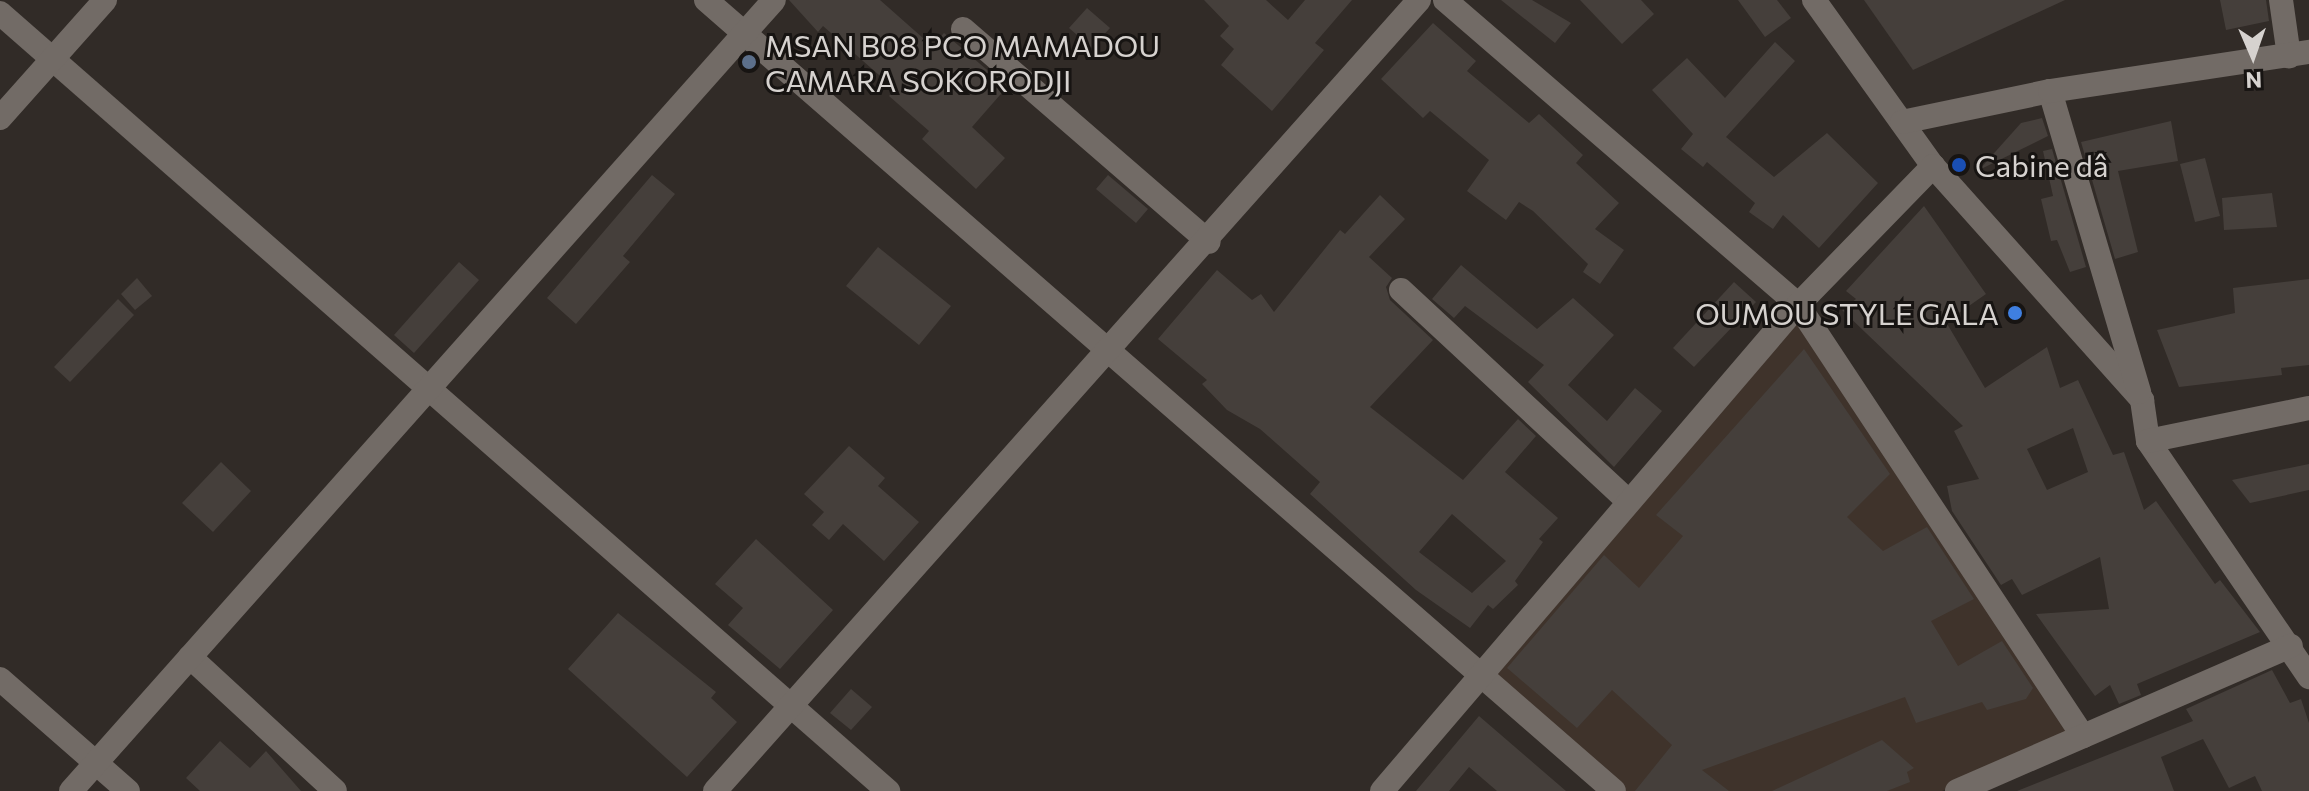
<!DOCTYPE html>
<meta charset="utf-8">
<style>
body{margin:0}
#map{position:relative;width:2309px;height:791px;overflow:hidden;background:#312b27;font-family:Commissioner,sans-serif}
div>[style]{position:absolute}
.built>*{inset:0;background:#3f332b}
.building>*{inset:0;background:#453f3b}
.minor>*{height:24px;margin:-12px;padding:0 12px;transform-origin:12px;border-radius:12px;background:#726b66}
.dots>*{width:22px;height:22px;translate:-50% -50%;box-sizing:border-box;border:4px solid #171412;border-radius:50%}
span{translate:-50% -50%;white-space:nowrap;text-align:center;line-height:1.15;-webkit-text-stroke:6px #171412;paint-order:stroke}
.poi-label{font-size:30px;color:#d6d2cf}
.left{translate:0 -50%;text-align:left}
.right{translate:-100% -50%;text-align:right}
.north{position:absolute;left:2213px;top:16px;width:80px;height:80px;-webkit-text-stroke:6px #171412;paint-order:stroke;rotate:178deg;font-size:22px;font-weight:700;line-height:32px;text-align:center;color:#d6d2cf}
.north::after{content:'';display:block;margin:auto;width:28px;height:36px;background:#d6d2cf;clip-path:polygon(50% 0,100% 100%,50% 72%,0 100%)}
</style>
<div id="map">
<div class="built">
<i style="clip-path:polygon(1799px 314px,2070px 732px,1942px 791px,1624px 791px,1490px 674px)"></i>
</div>
<div class="building">
<i style="clip-path:polygon(789px 0,880px 0,932px 46px,944px 33px,1007px 87px,972px 127px,1005px 158px,976px 189px,922px 139px,929px 131px,889px 96px,895px 89px,823px 26px,818px 32px)"></i>
<i style="clip-path:polygon(1204px 0,1266px 0,1288px 20px,1305px 0,1352px 0,1315px 43px,1324px 50px,1272px 111px,1221px 65px,1234px 49px,1220px 36px,1229px 26px)"></i>
<i style="clip-path:polygon(1501px 0,1532px 0,1571px 23px,1555px 43px)"></i>
<i style="clip-path:polygon(1580px 0,1641px 0,1654px 14px,1622px 44px)"></i>
<i style="clip-path:polygon(1738px 0,1777px 0,1791px 18px,1765px 37px)"></i>
<i style="clip-path:polygon(1864px 0,2065px 0,1913px 70px)"></i>
<i style="clip-path:polygon(2220px 0,2266px 0,2269px 21px,2226px 30px)"></i>
<i style="clip-path:polygon(1087px 8px,1110px 28px,1092px 48px,1069px 28px)"></i>
<i style="clip-path:polygon(1433px 23px,1476px 61px,1467px 71px,1529px 123px,1539px 114px,1583px 155px,1576px 163px,1619px 203px,1595px 229px,1624px 250px,1600px 284px,1583px 272px,1588px 264px,1533px 211px,1519px 202px,1506px 220px,1467px 191px,1489px 160px,1430px 111px,1423px 118px,1381px 79px)"></i>
<i style="clip-path:polygon(1775px 42px,1795px 61px,1726px 137px,1774px 177px,1827px 133px,1878px 183px,1819px 248px,1783px 215px,1773px 229px,1749px 212px,1755px 203px,1707px 162px,1703px 167px,1681px 149px,1693px 134px,1652px 90px,1687px 58px,1725px 98px)"></i>
<i style="clip-path:polygon(2042px 118px,2048px 136px,1979px 170px,2021px 123px)"></i>
<i style="clip-path:polygon(2171px 121px,2178px 161px,2118px 171px,2138px 252px,2115px 259px,2081px 142px)"></i>
<i style="clip-path:polygon(2052px 149px,2086px 267px,2070px 272px,2057px 240px,2051px 241px,2041px 199px,2053px 196px,2043px 151px)"></i>
<i style="clip-path:polygon(2205px 158px,2220px 216px,2195px 222px,2180px 164px)"></i>
<i style="clip-path:polygon(652px 175px,675px 194px,623px 256px,630px 262px,576px 324px,547px 298px)"></i>
<i style="clip-path:polygon(1108px 175px,1148px 209px,1136px 223px,1096px 189px)"></i>
<i style="clip-path:polygon(2272px 193px,2277px 227px,2224px 230px,2222px 198px)"></i>
<i style="clip-path:polygon(evenodd,1380px 195px,1405px 219px,1369px 257px,1392px 278px,1386px 287px,1390px 300px,1433px 340px,1370px 407px,1463px 480px,1518px 419px,1536px 436px,1505px 472px,1558px 518px,1539px 539px,1543px 542px,1515px 581px,1518px 585px,1493px 609px,1488px 605px,1470px 628px,1416px 590px,1310px 494px,1320px 482px,1260px 429px,1227px 410px,1202px 384px,1207px 380px,1158px 339px,1217px 270px,1252px 300px,1261px 294px,1274px 312px,1340px 230px,1345px 234px,1380px 195px,1452px 514px,1506px 561px,1472px 593px,1419px 552px,1452px 514px)"></i>
<i style="clip-path:polygon(evenodd,1924px 206px,1986px 294px,1946px 322px,1985px 388px,2047px 347px,2060px 388px,2078px 380px,2113px 455px,2124px 452px,2144px 510px,2156px 501px,2215px 584px,2220px 580px,2260px 632px,2137px 684px,2141px 695px,2119px 704px,2110px 685px,2095px 696px,2036px 614px,2109px 609px,2100px 557px,2022px 595px,2012px 579px,2001px 585px,1952px 511px,1947px 486px,1979px 479px,1954px 431px,1963px 426px,1842px 310px,1856px 299px,1846px 291px,1924px 206px,2073px 428px,2088px 472px,2047px 490px,2027px 449px,2073px 428px)"></i>
<i style="clip-path:polygon(878px 247px,951px 306px,919px 345px,846px 286px)"></i>
<i style="clip-path:polygon(459px 262px,479px 280px,414px 353px,394px 335px)"></i>
<i style="clip-path:polygon(1461px 265px,1537px 329px,1573px 298px,1614px 335px,1568px 385px,1607px 421px,1635px 388px,1662px 411px,1614px 467px,1528px 382px,1544px 365px,1465px 306px,1454px 318px,1432px 299px)"></i>
<i style="clip-path:polygon(137px 278px,152px 296px,135px 310px,121px 294px)"></i>
<i style="clip-path:polygon(2309px 279px,2309px 365px,2281px 368px,2282px 375px,2179px 387px,2157px 330px,2235px 313px,2233px 288px)"></i>
<i style="clip-path:polygon(1734px 282px,1756px 302px,1694px 367px,1673px 348px)"></i>
<i style="clip-path:polygon(118px 299px,134px 315px,70px 382px,54px 367px)"></i>
<i style="clip-path:polygon(1804px 349px,1890px 474px,1847px 517px,1883px 551px,1927px 527px,1974px 599px,1931px 621px,1958px 666px,2002px 641px,2033px 688px,2026px 699px,1987px 710px,1982px 702px,1916px 723px,1905px 697px,1702px 770px,1729px 791px,1635px 791px,1672px 745px,1612px 690px,1577px 728px,1507px 668px,1604px 555px,1639px 588px,1683px 536px,1656px 515px)"></i>
<i style="clip-path:polygon(849px 446px,885px 478px,878px 486px,919px 522px,884px 561px,843px 524px,829px 540px,812px 525px,824px 512px,804px 494px)"></i>
<i style="clip-path:polygon(221px 462px,251px 491px,213px 532px,182px 503px)"></i>
<i style="clip-path:polygon(2309px 464px,2309px 490px,2250px 503px,2232px 480px)"></i>
<i style="clip-path:polygon(756px 539px,833px 610px,780px 669px,728px 625px,743px 608px,715px 584px)"></i>
<i style="clip-path:polygon(618px 613px,716px 692px,711px 698px,737px 722px,687px 777px,568px 669px)"></i>
<i style="clip-path:polygon(2272px 670px,2290px 703px,2301px 699px,2309px 723px,2309px 791px,2262px 791px,2255px 776px,2229px 788px,2203px 739px,2161px 757px,2174px 791px,2017px 791px,2193px 721px,2186px 709px)"></i>
<i style="clip-path:polygon(851px 689px,872px 707px,851px 730px,830px 713px)"></i>
<i style="clip-path:polygon(1479px 716px,1566px 791px,1497px 791px,1469px 767px,1449px 791px,1416px 791px)"></i>
<i style="clip-path:polygon(1882px 740px,1914px 768px,1907px 772px,1910px 782px,1887px 791px,1772px 791px)"></i>
<i style="clip-path:polygon(220px 741px,250px 768px,266px 751px,301px 791px,200px 791px,186px 778px)"></i>
</div>
<div class="minor">
<i style="left:706px;top:0;width:1204px;rotate:41.06deg"></i>
<i style="left:1445px;top:0;width:467px;rotate:40.8deg"></i>
<i style="left:1798px;top:305px;width:517px;rotate:56.53deg"></i>
<i style="left:1814px;top:0;width:204px;rotate:54.4deg"></i>
<i style="left:1933px;top:166px;width:314px;rotate:48.2deg"></i>
<i style="left:2142px;top:400px;width:41px;rotate:81.7deg"></i>
<i style="left:2148px;top:441px;width:286px;rotate:55.7deg"></i>
<i style="left:2281px;top:0;width:57px;rotate:81.9deg"></i>
<i style="left:0;top:13px;width:1181px;rotate:41.22deg"></i>
<i style="left:963px;top:29px;width:325px;rotate:40.9deg"></i>
<i style="left:2050px;top:91px;width:314px;rotate:73.5deg"></i>
<i style="left:0;top:118px;width:158px;rotate:-48.3deg"></i>
<i style="left:1902px;top:122px;width:151px;rotate:-11.8deg"></i>
<i style="left:2050px;top:91px;width:262px;rotate:-8.6deg"></i>
<i style="left:1401px;top:290px;width:309px;rotate:42.9deg"></i>
<i style="left:2148px;top:441px;width:164px;rotate:-11.6deg"></i>
<i style="left:190px;top:657px;width:197px;rotate:42.7deg"></i>
<i style="left:0;top:679px;width:170px;rotate:41.2deg"></i>
<i style="left:71px;top:791px;width:1058px;rotate:-48.37deg"></i>
<i style="left:715px;top:791px;width:1059px;rotate:-48.33deg"></i>
<i style="left:1382px;top:791px;width:640px;rotate:-49.44deg"></i>
<i style="left:1798px;top:305px;width:194px;rotate:-45.8deg"></i>
<i style="left:1957px;top:791px;width:364px;rotate:-23.5deg"></i>
</div>
<div class="dots">
<i style="left:749px;top:62px;background:#5c6f8a"></i>
<i style="left:1959px;top:165px;background:#1a4fb4"></i>
<i style="left:2015px;top:313px;background:#3f7fe0"></i>
</div>
<div class="poi-label">
<span class="left" style="left:765px;top:62px">MSAN B08 PCO MAMADOU<br>CAMARA SOKORODJI</span>
<span class="left" style="left:1975px;top:165px">Cabine dâ</span>
<span class="right" style="left:1999px;top:313px">OUMOU STYLE GALA</span>
</div>
<div class="north">N</div>
</div>
